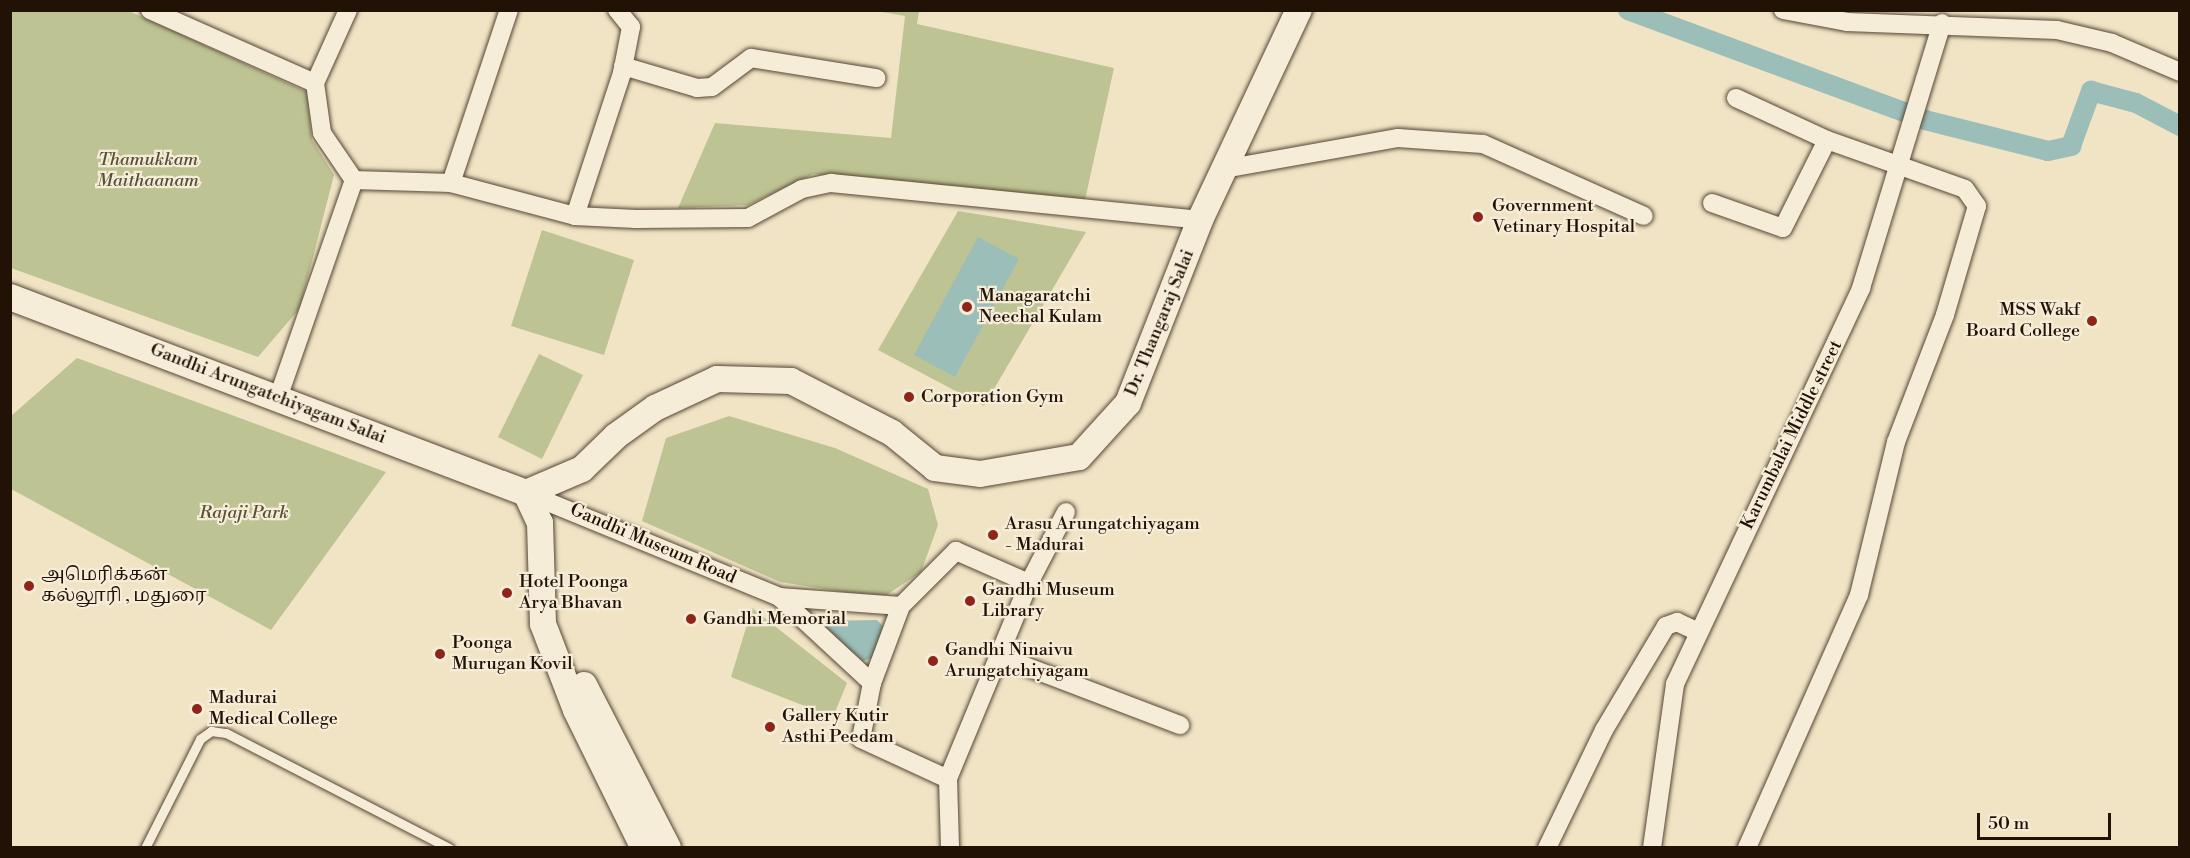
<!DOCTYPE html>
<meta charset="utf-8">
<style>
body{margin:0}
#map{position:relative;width:2190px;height:858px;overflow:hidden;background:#f1e4c5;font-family:"Libre Bodoni","Noto Serif Tamil",serif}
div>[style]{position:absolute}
.green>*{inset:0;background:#bdc392}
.water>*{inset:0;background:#9bbeb9}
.canal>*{height:20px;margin:-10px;padding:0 10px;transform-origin:10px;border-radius:10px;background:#9bbeb9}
.roads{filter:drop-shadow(0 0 2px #564635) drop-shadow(0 0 2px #564635)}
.lane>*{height:9px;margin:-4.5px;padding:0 4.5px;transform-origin:4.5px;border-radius:4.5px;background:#f6edd9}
.street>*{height:18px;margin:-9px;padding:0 9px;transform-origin:9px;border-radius:9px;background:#f6edd9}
.secondary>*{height:26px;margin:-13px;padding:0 13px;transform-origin:13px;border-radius:13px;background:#f6edd9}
.dots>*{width:16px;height:16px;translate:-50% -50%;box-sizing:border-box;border:3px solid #f6edd9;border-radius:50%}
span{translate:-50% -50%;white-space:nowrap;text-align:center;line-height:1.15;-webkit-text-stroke:4.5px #f6edd9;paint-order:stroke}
.park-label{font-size:18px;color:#585036;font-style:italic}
.poi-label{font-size:18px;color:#221205}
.left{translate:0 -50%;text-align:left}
.right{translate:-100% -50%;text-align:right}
.street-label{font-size:18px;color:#221205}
.frame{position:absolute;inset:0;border:12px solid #221205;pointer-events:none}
.scale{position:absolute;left:1977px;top:813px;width:134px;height:27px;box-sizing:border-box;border:3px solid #221205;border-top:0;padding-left:8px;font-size:18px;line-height:21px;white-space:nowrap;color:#221205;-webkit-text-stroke:4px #f6edd9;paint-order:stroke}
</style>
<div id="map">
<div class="green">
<i style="clip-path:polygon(10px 11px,129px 11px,307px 92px,312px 140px,334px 175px,300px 308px,258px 357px,11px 268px)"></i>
<i style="clip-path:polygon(876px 11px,919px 11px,917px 24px,1114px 68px,1085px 200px,813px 174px,748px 205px,678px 208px,715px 123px,891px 138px,905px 16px)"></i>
<i style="clip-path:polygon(958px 211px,1086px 232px,984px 406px,878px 350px)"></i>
<i style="clip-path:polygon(542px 230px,634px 260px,604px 355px,511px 326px)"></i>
<i style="clip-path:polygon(539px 354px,583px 375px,542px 459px,498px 437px)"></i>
<i style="clip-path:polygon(77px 358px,386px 472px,271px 630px,11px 489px,11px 416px)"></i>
<i style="clip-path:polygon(729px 416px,835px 448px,928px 489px,938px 525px,921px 572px,882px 598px,780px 582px,642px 521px,666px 438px)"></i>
<i style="clip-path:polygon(752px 608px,847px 683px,833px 717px,731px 677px)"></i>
</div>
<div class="water">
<i style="clip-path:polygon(978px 237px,1019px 259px,955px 377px,914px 355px)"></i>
<i style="clip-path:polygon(877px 620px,883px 626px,873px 658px,863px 661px,816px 621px)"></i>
</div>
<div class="canal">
<i style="left:1628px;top:10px;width:317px;rotate:20.3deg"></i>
<i style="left:1925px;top:120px;width:127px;rotate:14.1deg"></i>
<i style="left:2048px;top:151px;width:24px;rotate:-12deg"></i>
<i style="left:2071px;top:146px;width:59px;rotate:-70deg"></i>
<i style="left:2091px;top:91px;width:47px;rotate:14.9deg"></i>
<i style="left:2136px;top:103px;width:50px;rotate:27.6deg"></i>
</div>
<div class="roads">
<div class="lane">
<i style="left:145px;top:848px;width:122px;rotate:-63.2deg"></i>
<i style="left:200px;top:739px;width:14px;rotate:-36deg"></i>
<i style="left:211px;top:731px;width:15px;rotate:8deg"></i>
<i style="left:226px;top:733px;width:251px;rotate:27.3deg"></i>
</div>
<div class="street">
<i style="left:150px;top:10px;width:180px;rotate:23.9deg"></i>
<i style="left:348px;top:10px;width:80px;rotate:114.3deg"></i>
<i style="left:315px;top:83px;width:50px;rotate:82deg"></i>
<i style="left:322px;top:133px;width:57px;rotate:55.8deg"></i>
<i style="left:1783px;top:10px;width:65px;rotate:10.6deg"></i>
<i style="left:1847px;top:22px;width:210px;rotate:2.2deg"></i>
<i style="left:2057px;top:30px;width:57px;rotate:13.3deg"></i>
<i style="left:2112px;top:43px;width:74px;rotate:23.1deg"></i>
<i style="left:623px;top:66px;width:77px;rotate:16.6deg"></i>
<i style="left:697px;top:88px;width:15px;rotate:-4deg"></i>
<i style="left:712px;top:87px;width:49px;rotate:-36.6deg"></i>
<i style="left:751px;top:58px;width:127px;rotate:9.1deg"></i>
<i style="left:1736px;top:98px;width:100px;rotate:24.8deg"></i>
<i style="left:1224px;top:169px;width:177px;rotate:-10.1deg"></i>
<i style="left:1398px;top:138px;width:85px;rotate:4deg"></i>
<i style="left:1483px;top:144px;width:176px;rotate:24.1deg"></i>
<i style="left:451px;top:183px;width:128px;rotate:14.9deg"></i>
<i style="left:575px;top:216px;width:61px;rotate:2.8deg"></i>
<i style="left:636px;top:219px;width:112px;rotate:-0.5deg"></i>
<i style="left:748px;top:218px;width:61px;rotate:-28.2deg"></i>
<i style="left:802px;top:189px;width:30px;rotate:-12deg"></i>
<i style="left:831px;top:183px;width:371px;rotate:5.7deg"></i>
<i style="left:1712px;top:203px;width:75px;rotate:19.4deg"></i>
<i style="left:1783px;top:228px;width:98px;rotate:-63.4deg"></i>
<i style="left:1827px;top:140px;width:146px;rotate:19.5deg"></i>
<i style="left:1965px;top:189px;width:21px;rotate:55deg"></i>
<i style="left:1977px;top:206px;width:114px;rotate:106.4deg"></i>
<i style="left:1945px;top:315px;width:136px;rotate:111.1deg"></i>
<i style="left:1896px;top:442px;width:157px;rotate:103.6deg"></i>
<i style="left:1859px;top:595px;width:277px;rotate:113.9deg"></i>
<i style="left:575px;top:216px;width:151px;rotate:-71.8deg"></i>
<i style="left:622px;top:73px;width:47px;rotate:-78.9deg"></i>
<i style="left:631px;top:27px;width:22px;rotate:-129deg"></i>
<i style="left:278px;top:398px;width:231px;rotate:-70.8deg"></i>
<i style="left:354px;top:180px;width:97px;rotate:1.8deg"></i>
<i style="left:451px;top:183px;width:182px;rotate:-71.5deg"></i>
<i style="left:526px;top:493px;width:274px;rotate:22.3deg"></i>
<i style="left:1029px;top:583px;width:80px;rotate:-62.5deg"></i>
<i style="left:999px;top:656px;width:194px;rotate:20.9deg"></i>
<i style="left:872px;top:683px;width:127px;rotate:-137.2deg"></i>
<i style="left:779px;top:597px;width:122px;rotate:4.2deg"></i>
<i style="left:901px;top:606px;width:78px;rotate:-45deg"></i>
<i style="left:956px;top:551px;width:80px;rotate:23.7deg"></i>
<i style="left:1029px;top:583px;width:212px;rotate:112.5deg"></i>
<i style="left:948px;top:779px;width:96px;rotate:-155.3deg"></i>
<i style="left:861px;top:739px;width:57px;rotate:-78.9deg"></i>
<i style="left:872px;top:683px;width:82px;rotate:-69.4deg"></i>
<i style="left:948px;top:779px;width:69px;rotate:88.3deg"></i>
<i style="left:1547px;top:848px;width:131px;rotate:-64.2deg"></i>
<i style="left:1604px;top:730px;width:121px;rotate:-59.2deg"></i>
<i style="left:1666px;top:626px;width:12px;rotate:-20deg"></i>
<i style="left:1677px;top:622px;width:23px;rotate:25deg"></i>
<i style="left:1652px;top:848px;width:166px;rotate:-82deg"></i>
<i style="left:1675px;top:684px;width:438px;rotate:-64.8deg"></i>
<i style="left:1861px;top:288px;width:277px;rotate:-73deg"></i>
</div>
<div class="secondary">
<i style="left:10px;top:297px;width:552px;rotate:20.8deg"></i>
<i style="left:526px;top:493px;width:61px;rotate:-23.2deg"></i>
<i style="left:582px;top:469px;width:47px;rotate:-44.1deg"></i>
<i style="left:616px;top:436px;width:48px;rotate:-35.7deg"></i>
<i style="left:655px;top:408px;width:68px;rotate:-25.1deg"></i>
<i style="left:717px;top:379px;width:74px;rotate:1.5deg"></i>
<i style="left:791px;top:381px;width:114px;rotate:27.2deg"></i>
<i style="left:892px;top:433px;width:55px;rotate:39.1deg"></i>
<i style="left:935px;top:468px;width:45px;rotate:7.6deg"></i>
<i style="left:980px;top:474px;width:100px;rotate:-9.7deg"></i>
<i style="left:1079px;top:457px;width:73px;rotate:-47.8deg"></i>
<i style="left:1128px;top:403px;width:197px;rotate:-68.5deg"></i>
<i style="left:1200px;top:220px;width:232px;rotate:-64.8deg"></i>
<i style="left:526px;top:493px;width:33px;rotate:65deg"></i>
<i style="left:540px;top:523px;width:101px;rotate:88.3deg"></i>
<i style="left:543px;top:624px;width:92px;rotate:69deg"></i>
<i style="left:576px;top:710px;width:154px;rotate:63.8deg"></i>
<i style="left:584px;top:685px;width:183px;rotate:62.7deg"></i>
</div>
</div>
<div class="dots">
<i style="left:1478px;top:217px;background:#8f2418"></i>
<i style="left:967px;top:307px;background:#8f2418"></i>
<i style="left:2092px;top:321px;background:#8f2418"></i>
<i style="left:909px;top:397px;background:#8f2418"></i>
<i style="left:993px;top:535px;background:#8f2418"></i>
<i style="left:29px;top:586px;background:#8f2418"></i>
<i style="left:507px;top:593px;background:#8f2418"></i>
<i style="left:970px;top:601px;background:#8f2418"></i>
<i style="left:691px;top:619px;background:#8f2418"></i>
<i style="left:440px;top:654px;background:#8f2418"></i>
<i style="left:933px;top:661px;background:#8f2418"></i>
<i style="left:197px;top:709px;background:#8f2418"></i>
<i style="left:770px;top:727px;background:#8f2418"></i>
</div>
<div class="park-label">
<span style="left:148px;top:171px">Thamukkam<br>Maithaanam</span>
<span style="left:244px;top:513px">Rajaji Park</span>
</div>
<div class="poi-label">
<span class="left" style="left:1492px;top:217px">Government<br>Vetinary Hospital</span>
<span class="left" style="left:979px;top:307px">Managaratchi<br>Neechal Kulam</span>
<span class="right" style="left:2080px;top:321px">MSS Wakf<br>Board College</span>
<span class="left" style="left:921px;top:397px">Corporation Gym</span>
<span class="left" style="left:1005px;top:535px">Arasu Arungatchiyagam<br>- Madurai</span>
<span class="left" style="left:41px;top:586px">அமெரிக்கன்<br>கல்லூரி , மதுரை</span>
<span class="left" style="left:519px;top:593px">Hotel Poonga<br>Arya Bhavan</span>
<span class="left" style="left:982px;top:601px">Gandhi Museum<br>Library</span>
<span class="left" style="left:703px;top:619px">Gandhi Memorial</span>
<span class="left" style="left:452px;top:654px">Poonga<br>Murugan Kovil</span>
<span class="left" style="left:945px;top:661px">Gandhi Ninaivu<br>Arungatchiyagam</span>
<span class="left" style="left:209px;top:709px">Madurai<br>Medical College</span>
<span class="left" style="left:782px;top:727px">Gallery Kutir<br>Asthi Peedam</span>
</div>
<div class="street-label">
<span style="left:1160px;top:323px;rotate:-68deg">Dr. Thangaraj Salai</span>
<span style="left:268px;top:394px;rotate:21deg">Gandhi Arungatchiyagam Salai</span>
<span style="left:1792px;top:435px;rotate:-64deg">Karumbalai Middle street</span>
<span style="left:653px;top:544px;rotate:23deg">Gandhi Museum Road</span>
</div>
<div class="frame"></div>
<div class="scale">50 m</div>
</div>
